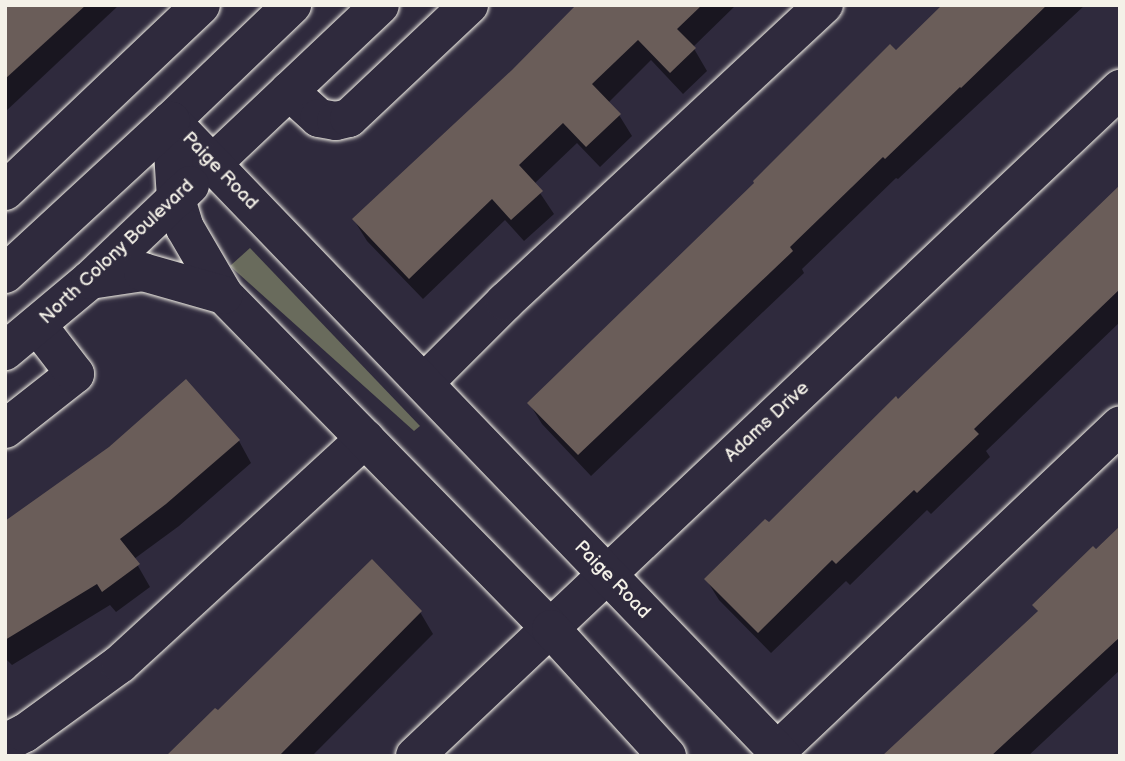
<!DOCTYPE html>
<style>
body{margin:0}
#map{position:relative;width:1125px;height:761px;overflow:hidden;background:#2f2a3d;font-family:"Balsamiq Sans",sans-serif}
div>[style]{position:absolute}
.green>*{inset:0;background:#696b5c}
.shadow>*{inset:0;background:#0007}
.building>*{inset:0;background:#6a5d59}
.roads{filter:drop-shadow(0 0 2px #f4f1e8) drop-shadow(0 0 2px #f4f1e8)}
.minor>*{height:38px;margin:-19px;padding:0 19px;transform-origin:19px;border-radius:19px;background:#2f2a3d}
.major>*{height:38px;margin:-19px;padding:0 19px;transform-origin:19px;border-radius:19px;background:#2f2a3d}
span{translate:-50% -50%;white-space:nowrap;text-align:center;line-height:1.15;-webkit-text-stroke:6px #2f2a3d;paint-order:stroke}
.street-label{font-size:19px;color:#f4f1e8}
.frame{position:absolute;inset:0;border:7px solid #f4f1e8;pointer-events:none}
</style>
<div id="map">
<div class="green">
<i style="clip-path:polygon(250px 248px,420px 426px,414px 431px,230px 266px)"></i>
</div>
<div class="shadow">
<i style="clip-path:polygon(5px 5px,119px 5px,5px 112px)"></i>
<i style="clip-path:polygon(584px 5px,736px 5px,693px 47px,707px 71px,683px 94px,651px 60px,608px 103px,619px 115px,632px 136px,600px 167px,577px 143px,534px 184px,554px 214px,524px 241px,505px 220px,423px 299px,367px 241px,354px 220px)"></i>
<i style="clip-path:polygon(945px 5px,1085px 5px,898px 179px,896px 178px,802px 269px,804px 273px,591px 476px,542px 424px,529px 403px)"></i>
<i style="clip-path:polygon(1120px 189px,1120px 322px,986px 451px,990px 457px,931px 514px,927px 510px,850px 585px,846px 581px,771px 653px,719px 600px,706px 579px,769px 525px)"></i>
<i style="clip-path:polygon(186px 381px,239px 441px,251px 463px,179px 526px,134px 559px,150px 587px,116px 612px,110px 605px,12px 665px,5px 658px,5px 523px,110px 448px)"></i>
<i style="clip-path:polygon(1120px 527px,1120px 670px,1028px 756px,885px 756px,1039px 613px,1035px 606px)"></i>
<i style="clip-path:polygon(420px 612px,433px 634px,312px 756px,168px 756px,218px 713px)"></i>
</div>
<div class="building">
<i style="clip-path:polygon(5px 5px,86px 5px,5px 79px)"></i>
<i style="clip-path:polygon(576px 5px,702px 5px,677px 29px,696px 48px,670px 73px,638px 40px,592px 84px,621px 114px,586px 147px,563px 123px,519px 165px,543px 191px,511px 220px,492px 199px,409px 279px,352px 219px,512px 70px)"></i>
<i style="clip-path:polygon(942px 5px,1047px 5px,961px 88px,960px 87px,885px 159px,883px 157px,790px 247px,793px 251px,578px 455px,527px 403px,754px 183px,753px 181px,890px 44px,896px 50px)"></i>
<i style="clip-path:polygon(1120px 185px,1120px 289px,974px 429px,979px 434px,917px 493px,914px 490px,836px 564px,832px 560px,758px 633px,704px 579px,765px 519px,769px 522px,896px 396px,898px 399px)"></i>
<i style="clip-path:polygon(186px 379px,240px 440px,166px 504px,120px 539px,140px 564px,102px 592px,97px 584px,5px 640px,5px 521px,109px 447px)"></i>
<i style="clip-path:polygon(1120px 526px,1120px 637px,991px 756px,882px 756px,1038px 611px,1032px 605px,1093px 546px,1096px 549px)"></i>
<i style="clip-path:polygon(372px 559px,422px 611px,279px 756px,166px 756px,215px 708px,218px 710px)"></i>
</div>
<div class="roads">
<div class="minor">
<i style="left:289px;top:91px;width:40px;rotate:42deg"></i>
<i style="left:319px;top:118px;width:17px;rotate:10deg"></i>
<i style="left:336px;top:121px;width:13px;rotate:-13deg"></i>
<i style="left:349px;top:118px;width:165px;rotate:-43.3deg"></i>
<i style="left:171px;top:121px;width:168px;rotate:-43.8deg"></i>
<i style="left:212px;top:164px;width:231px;rotate:-43.4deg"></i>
<i style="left:5px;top:191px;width:270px;rotate:-43.5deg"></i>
<i style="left:424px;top:383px;width:115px;rotate:-45deg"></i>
<i style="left:505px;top:302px;width:436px;rotate:-43deg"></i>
<i style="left:5px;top:429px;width:89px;rotate:-38.2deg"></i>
<i style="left:75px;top:374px;width:61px;rotate:-127.6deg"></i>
<i style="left:5px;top:743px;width:22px;rotate:-27deg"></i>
<i style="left:25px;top:733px;width:117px;rotate:-36deg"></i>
<i style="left:120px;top:664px;width:333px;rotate:-42.6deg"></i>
<i style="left:777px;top:751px;width:473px;rotate:-43.5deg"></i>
<i style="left:415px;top:756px;width:971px;rotate:-43.41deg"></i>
</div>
<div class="major">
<i style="left:171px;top:121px;width:881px;rotate:46.1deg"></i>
<i style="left:171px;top:121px;width:78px;rotate:86.3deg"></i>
<i style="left:176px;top:199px;width:30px;rotate:73deg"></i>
<i style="left:185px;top:228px;width:78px;rotate:59.8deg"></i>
<i style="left:224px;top:295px;width:467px;rotate:45.6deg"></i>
<i style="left:551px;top:629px;width:172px;rotate:47.6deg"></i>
<i style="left:5px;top:274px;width:226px;rotate:-42.7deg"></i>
<i style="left:90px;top:280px;width:54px;rotate:-8.6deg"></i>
<i style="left:143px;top:272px;width:84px;rotate:15.9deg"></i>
<i style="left:5px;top:351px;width:111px;rotate:-39.9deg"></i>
<i style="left:90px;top:280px;width:138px;rotate:-43.5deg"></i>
</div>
</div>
<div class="street-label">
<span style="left:220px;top:171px;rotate:46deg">Paige Road</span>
<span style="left:117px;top:252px;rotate:-43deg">North Colony Boulevard</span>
<span style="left:767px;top:422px;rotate:-43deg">Adams Drive</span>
<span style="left:612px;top:580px;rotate:46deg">Paige Road</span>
</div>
<div class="frame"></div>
</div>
